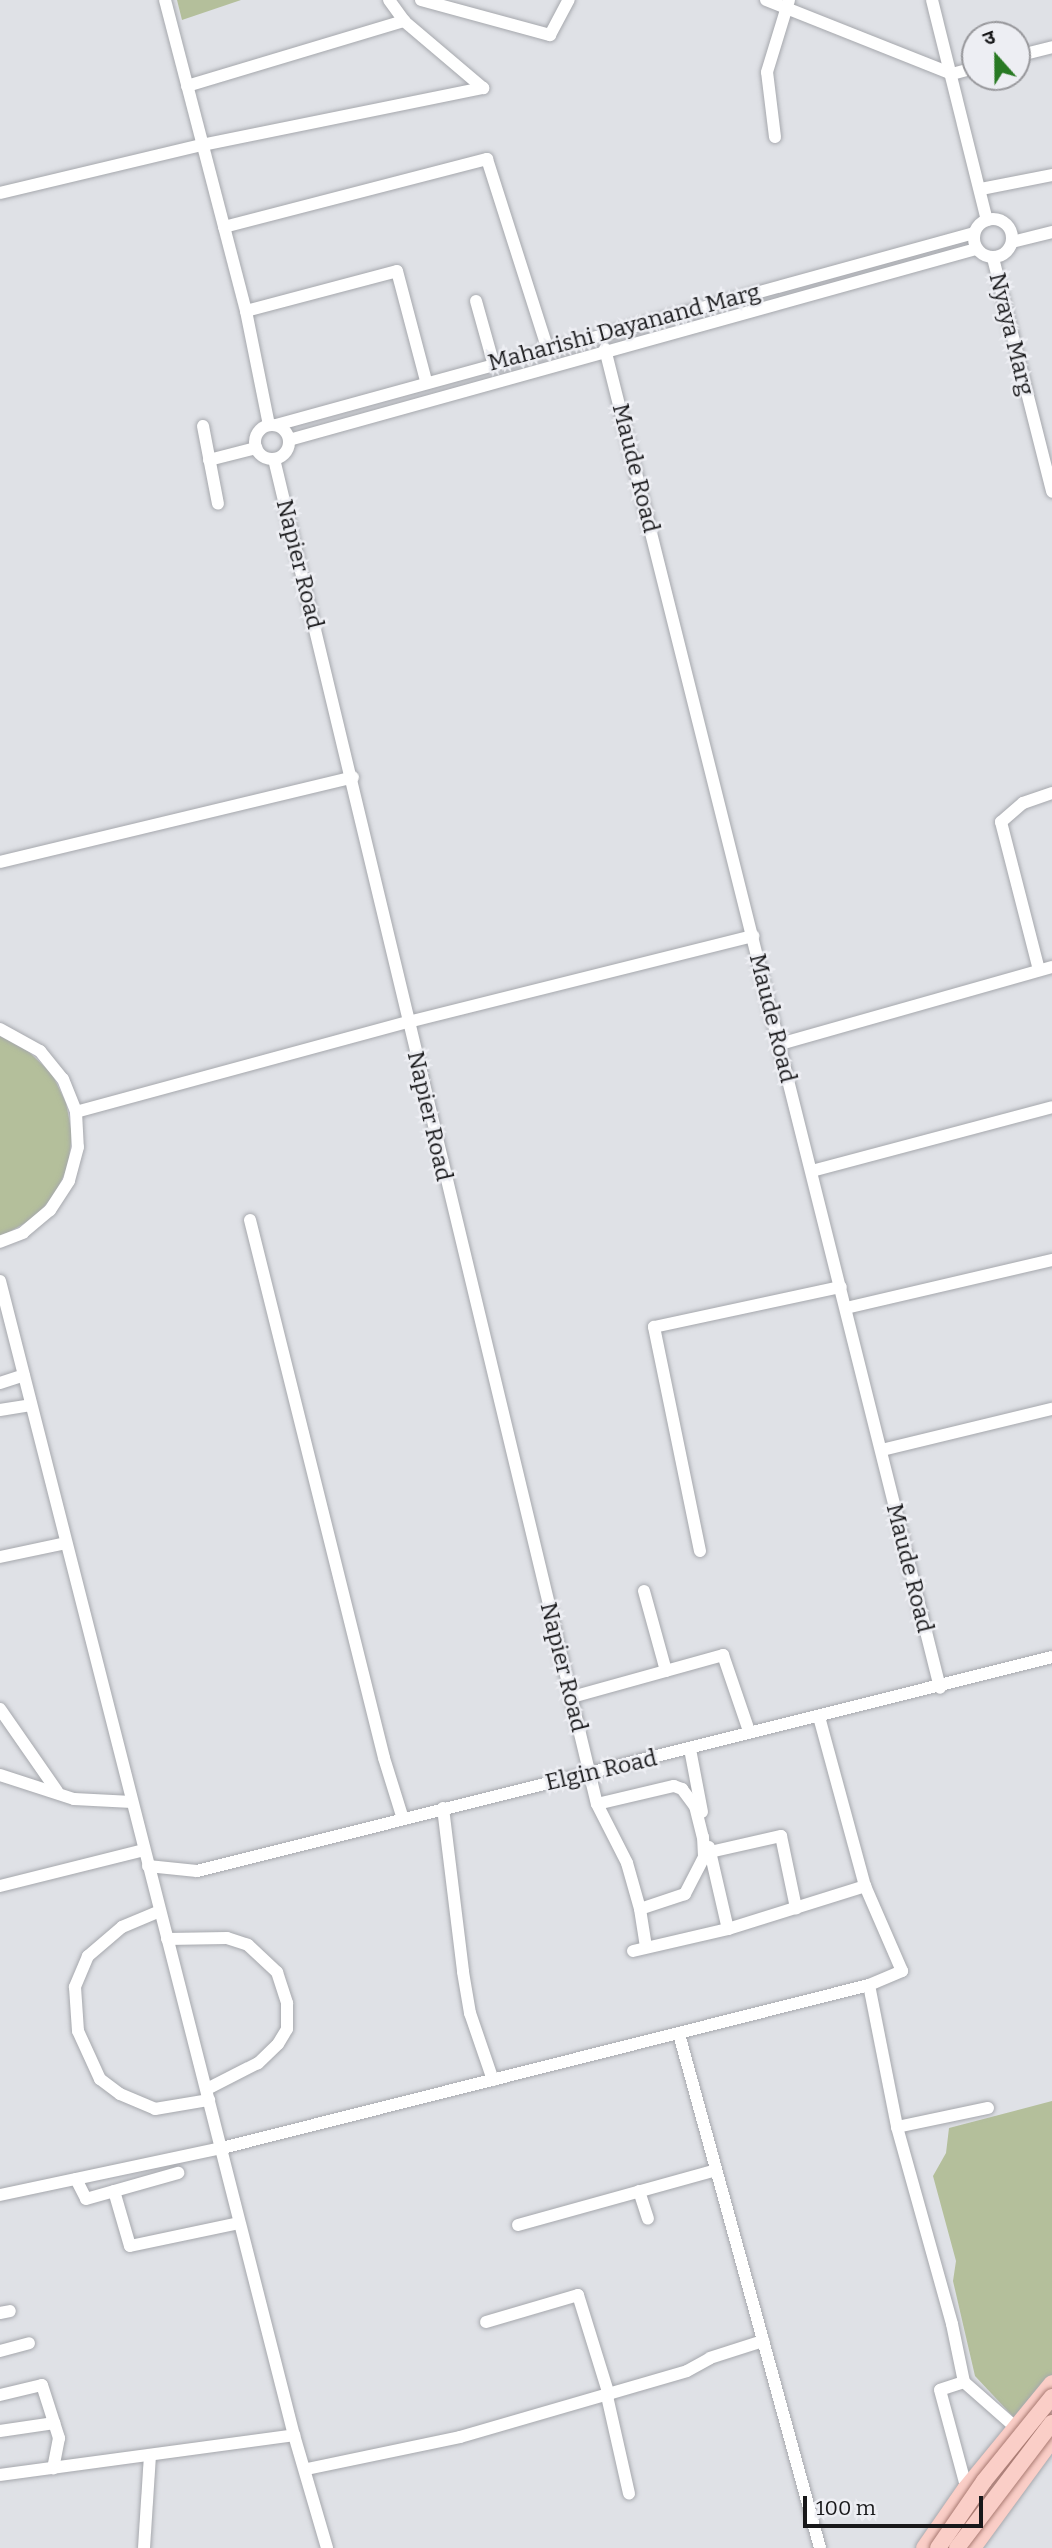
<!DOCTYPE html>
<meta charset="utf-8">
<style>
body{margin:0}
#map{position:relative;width:1052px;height:2548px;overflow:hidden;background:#dfe1e6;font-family:Bitter,"Noto Sans Devanagari",serif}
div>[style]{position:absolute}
.green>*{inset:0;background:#b4bf9b}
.roads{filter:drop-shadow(0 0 2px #a6a8ad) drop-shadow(0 0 2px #a6a8ad)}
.minor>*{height:12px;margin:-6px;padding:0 6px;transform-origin:6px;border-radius:6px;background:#fff}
.minor>.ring{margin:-6px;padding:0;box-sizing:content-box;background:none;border:12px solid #fff;border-radius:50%}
.major>*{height:16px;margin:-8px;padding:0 8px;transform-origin:8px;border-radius:8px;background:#facec7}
.bridges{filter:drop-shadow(0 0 2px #a97a72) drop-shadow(0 0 2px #a97a72)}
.major-bridge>*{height:16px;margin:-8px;padding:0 8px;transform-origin:8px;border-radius:8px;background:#facec7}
span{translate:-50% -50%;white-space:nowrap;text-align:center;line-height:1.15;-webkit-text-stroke:5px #edeef3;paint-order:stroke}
.street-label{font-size:23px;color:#18181a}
.north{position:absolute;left:961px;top:21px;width:70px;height:70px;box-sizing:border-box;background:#edeef3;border:2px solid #98989c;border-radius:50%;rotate:339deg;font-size:19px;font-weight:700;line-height:28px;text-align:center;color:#18181a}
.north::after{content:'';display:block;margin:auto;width:24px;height:32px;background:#287923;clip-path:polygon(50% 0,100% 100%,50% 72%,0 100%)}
.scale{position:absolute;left:803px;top:2496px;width:180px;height:32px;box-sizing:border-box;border:4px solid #18181a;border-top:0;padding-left:9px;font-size:21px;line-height:24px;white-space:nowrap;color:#18181a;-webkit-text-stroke:5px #edeef3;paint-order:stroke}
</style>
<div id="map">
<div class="green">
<i style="clip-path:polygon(177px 0,241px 0,182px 20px)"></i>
<i style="clip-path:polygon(0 1036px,29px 1052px,52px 1074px,66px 1103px,72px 1134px,68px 1166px,55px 1194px,34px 1218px,0 1237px)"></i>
<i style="clip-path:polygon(1052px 2101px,1052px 2391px,1023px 2427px,975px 2376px,953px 2281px,956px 2261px,933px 2176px,946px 2153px,949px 2128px)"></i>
</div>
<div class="roads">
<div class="minor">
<i style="left:165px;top:0;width:321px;rotate:75.4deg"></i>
<i style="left:246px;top:311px;width:116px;rotate:78.6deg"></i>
<i style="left:389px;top:0;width:26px;rotate:54deg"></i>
<i style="left:404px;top:21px;width:104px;rotate:40.3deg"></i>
<i style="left:421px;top:0;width:134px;rotate:15.2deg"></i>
<i style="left:550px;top:35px;width:40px;rotate:-62deg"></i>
<i style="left:766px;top:0;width:200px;rotate:21.7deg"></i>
<i style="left:952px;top:74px;width:24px;rotate:-15deg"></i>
<i style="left:932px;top:0;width:227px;rotate:76deg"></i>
<i style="left:1017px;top:56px;width:36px;rotate:-14deg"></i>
<i style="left:187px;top:86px;width:227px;rotate:-16.7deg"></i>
<i style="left:775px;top:137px;width:65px;rotate:-97deg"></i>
<i style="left:767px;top:72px;width:75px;rotate:-73deg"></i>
<i style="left:981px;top:189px;width:72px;rotate:-11.2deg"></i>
<i style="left:0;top:193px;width:208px;rotate:-13.4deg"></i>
<i style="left:202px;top:145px;width:287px;rotate:-11.5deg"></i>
<i class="ring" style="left:974px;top:219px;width:26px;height:26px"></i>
<i style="left:224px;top:227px;width:272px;rotate:-14.5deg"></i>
<i style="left:487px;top:159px;width:197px;rotate:72.3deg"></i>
<i style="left:1012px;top:242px;width:41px;rotate:-14deg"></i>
<i style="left:993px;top:258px;width:241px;rotate:75.8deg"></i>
<i style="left:476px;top:301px;width:63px;rotate:74.4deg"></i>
<i style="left:246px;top:311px;width:156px;rotate:-14.8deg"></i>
<i style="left:397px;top:271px;width:114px;rotate:75.2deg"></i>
<i style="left:605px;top:349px;width:1380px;rotate:75.95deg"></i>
<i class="ring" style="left:255px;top:425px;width:22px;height:22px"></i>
<i style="left:276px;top:425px;width:724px;rotate:-15.38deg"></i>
<i style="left:203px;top:426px;width:79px;rotate:79.1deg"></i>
<i style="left:289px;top:440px;width:713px;rotate:-15.54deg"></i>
<i style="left:274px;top:459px;width:1383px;rotate:76.5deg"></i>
<i style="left:597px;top:1804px;width:79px;rotate:-13.2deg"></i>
<i style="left:674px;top:1786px;width:9px;rotate:21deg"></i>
<i style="left:682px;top:1789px;width:21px;rotate:53deg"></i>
<i style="left:695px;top:1806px;width:32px;rotate:76deg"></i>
<i style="left:703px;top:1837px;width:20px;rotate:87deg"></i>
<i style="left:704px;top:1857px;width:42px;rotate:117.2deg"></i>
<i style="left:685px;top:1894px;width:47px;rotate:161.6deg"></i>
<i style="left:640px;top:1909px;width:38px;rotate:81deg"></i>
<i style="left:209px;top:460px;width:49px;rotate:-14.3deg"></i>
<i style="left:0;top:862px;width:363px;rotate:-13.5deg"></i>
<i style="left:1039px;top:970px;width:153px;rotate:-104.4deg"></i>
<i style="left:1001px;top:822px;width:29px;rotate:-41deg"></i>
<i style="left:1023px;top:803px;width:31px;rotate:-19deg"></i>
<i style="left:0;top:1029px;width:46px;rotate:28.8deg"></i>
<i style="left:40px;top:1051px;width:36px;rotate:51deg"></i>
<i style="left:63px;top:1079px;width:35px;rotate:68deg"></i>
<i style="left:76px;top:1112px;width:35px;rotate:87deg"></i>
<i style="left:78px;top:1147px;width:35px;rotate:105deg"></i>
<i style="left:69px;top:1181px;width:35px;rotate:123deg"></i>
<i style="left:50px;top:1210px;width:35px;rotate:140deg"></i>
<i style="left:23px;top:1233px;width:25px;rotate:159deg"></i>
<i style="left:780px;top:1044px;width:283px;rotate:-15.8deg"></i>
<i style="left:76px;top:1112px;width:344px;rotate:-15.2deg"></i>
<i style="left:408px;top:1022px;width:356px;rotate:-14deg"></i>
<i style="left:812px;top:1171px;width:248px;rotate:-14.9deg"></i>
<i style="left:250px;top:1220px;width:554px;rotate:76.01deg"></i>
<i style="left:384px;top:1758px;width:64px;rotate:72.7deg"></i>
<i style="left:0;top:1281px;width:1191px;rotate:75.71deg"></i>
<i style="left:294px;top:2435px;width:118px;rotate:73.7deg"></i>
<i style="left:846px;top:1308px;width:212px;rotate:-13.1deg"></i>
<i style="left:0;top:1383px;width:25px;rotate:-18deg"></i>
<i style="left:0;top:1410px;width:31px;rotate:-9deg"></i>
<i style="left:882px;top:1450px;width:175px;rotate:-13.6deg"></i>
<i style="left:700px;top:1551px;width:229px;rotate:-101.6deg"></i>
<i style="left:654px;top:1327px;width:191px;rotate:-12.1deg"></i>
<i style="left:0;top:1557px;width:67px;rotate:-12deg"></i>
<i style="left:644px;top:1591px;width:83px;rotate:74.6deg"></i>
<i style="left:572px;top:1697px;width:157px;rotate:-15.5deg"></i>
<i style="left:723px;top:1655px;width:80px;rotate:71.1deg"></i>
<i style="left:0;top:1709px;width:100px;rotate:55.2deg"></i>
<i style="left:690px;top:1749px;width:64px;rotate:79.2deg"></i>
<i style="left:0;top:1775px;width:78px;rotate:18deg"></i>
<i style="left:74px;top:1799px;width:58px;rotate:3deg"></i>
<i style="left:597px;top:1804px;width:66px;rotate:63deg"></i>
<i style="left:627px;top:1863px;width:48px;rotate:74.2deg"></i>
<i style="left:443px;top:1808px;width:165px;rotate:83deg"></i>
<i style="left:463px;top:1972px;width:42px;rotate:80.3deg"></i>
<i style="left:470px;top:2013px;width:71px;rotate:71.1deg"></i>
<i style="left:709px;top:1847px;width:84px;rotate:77deg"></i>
<i style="left:710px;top:1852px;width:73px;rotate:-12.7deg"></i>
<i style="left:781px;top:1836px;width:74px;rotate:78.2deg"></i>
<i style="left:148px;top:1866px;width:49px;rotate:5.8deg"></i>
<i style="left:197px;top:1871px;width:881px;rotate:-14.05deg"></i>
<i style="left:0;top:1886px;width:148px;rotate:-14deg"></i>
<i style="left:160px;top:1911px;width:41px;rotate:157.2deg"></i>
<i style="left:122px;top:1927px;width:45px;rotate:139.5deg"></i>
<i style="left:88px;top:1956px;width:34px;rotate:113deg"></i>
<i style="left:75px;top:1987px;width:44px;rotate:86.1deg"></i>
<i style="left:78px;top:2031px;width:53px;rotate:65.4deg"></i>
<i style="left:100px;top:2079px;width:25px;rotate:37deg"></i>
<i style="left:120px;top:2094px;width:38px;rotate:23deg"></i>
<i style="left:155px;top:2109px;width:55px;rotate:-9.5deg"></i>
<i style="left:167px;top:1939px;width:60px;rotate:-1deg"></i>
<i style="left:227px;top:1938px;width:22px;rotate:18deg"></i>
<i style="left:248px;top:1945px;width:40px;rotate:43deg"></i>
<i style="left:277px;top:1972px;width:33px;rotate:72deg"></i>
<i style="left:287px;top:2003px;width:26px;rotate:90deg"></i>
<i style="left:287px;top:2029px;width:17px;rotate:121deg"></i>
<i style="left:278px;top:2044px;width:28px;rotate:136deg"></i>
<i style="left:258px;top:2063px;width:57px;rotate:153deg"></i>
<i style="left:633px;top:1951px;width:98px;rotate:-13deg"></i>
<i style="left:728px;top:1929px;width:144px;rotate:-17.4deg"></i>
<i style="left:869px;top:1985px;width:145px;rotate:78.8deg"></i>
<i style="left:897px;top:2127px;width:205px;rotate:74.4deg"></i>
<i style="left:952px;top:2324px;width:59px;rotate:78.3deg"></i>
<i style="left:964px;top:2382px;width:76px;rotate:41.3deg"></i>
<i style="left:679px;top:2034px;width:533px;rotate:74.66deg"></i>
<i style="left:897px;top:2127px;width:93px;rotate:-11.8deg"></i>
<i style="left:76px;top:2179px;width:22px;rotate:63deg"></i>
<i style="left:86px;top:2199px;width:96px;rotate:-15.8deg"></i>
<i style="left:114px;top:2191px;width:57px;rotate:73.8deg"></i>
<i style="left:130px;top:2246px;width:111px;rotate:-11.9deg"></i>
<i style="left:639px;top:2191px;width:29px;rotate:72deg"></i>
<i style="left:0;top:2195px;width:227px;rotate:-12deg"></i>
<i style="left:222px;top:2148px;width:667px;rotate:-14.14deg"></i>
<i style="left:869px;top:1985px;width:36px;rotate:-23deg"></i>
<i style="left:902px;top:1971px;width:93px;rotate:-113.5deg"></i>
<i style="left:865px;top:1886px;width:175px;rotate:-105.2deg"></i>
<i style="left:518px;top:2225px;width:205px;rotate:-15.5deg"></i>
<i style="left:0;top:2313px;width:10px;rotate:-11deg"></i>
<i style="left:486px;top:2322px;width:96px;rotate:-16.4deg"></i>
<i style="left:578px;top:2295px;width:105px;rotate:72.8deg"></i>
<i style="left:0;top:2351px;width:30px;rotate:-15deg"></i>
<i style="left:964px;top:2382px;width:25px;rotate:162deg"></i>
<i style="left:940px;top:2390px;width:108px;rotate:74.9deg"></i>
<i style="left:0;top:2395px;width:43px;rotate:-13.4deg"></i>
<i style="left:42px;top:2385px;width:56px;rotate:72.2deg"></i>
<i style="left:59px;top:2438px;width:31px;rotate:101deg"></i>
<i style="left:607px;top:2396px;width:100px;rotate:77.3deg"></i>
<i style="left:0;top:2431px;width:55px;rotate:-8.4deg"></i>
<i style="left:307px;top:2469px;width:156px;rotate:-11.8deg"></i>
<i style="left:460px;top:2437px;width:236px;rotate:-16.2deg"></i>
<i style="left:687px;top:2371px;width:26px;rotate:-29deg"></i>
<i style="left:710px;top:2358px;width:56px;rotate:-17.8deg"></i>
<i style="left:0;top:2475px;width:297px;rotate:-7.7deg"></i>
<i style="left:144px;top:2548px;width:93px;rotate:-86.3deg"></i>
</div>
<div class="major">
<i style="left:924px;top:2548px;width:72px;rotate:-55.2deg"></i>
<i style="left:965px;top:2489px;width:137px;rotate:-50.6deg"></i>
<i style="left:973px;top:2548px;width:134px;rotate:-53.8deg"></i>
</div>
</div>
<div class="bridges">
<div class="major-bridge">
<i style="left:938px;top:2548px;width:81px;rotate:-55.5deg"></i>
<i style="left:984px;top:2481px;width:108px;rotate:-51deg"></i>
<i style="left:957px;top:2548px;width:157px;rotate:-52.8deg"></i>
</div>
</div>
<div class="street-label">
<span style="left:624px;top:327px;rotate:-15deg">Maharishi Dayanand Marg</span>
<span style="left:1012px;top:334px;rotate:76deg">Nyaya Marg</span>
<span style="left:636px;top:468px;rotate:76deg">Maude Road</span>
<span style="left:300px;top:564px;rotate:76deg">Napier Road</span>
<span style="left:773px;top:1018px;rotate:76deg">Maude Road</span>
<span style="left:430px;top:1116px;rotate:77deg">Napier Road</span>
<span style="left:910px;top:1568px;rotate:76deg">Maude Road</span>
<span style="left:564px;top:1667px;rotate:76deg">Napier Road</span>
<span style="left:601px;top:1770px;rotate:-13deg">Elgin Road</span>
</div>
<div class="north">उ</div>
<div class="scale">100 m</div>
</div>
